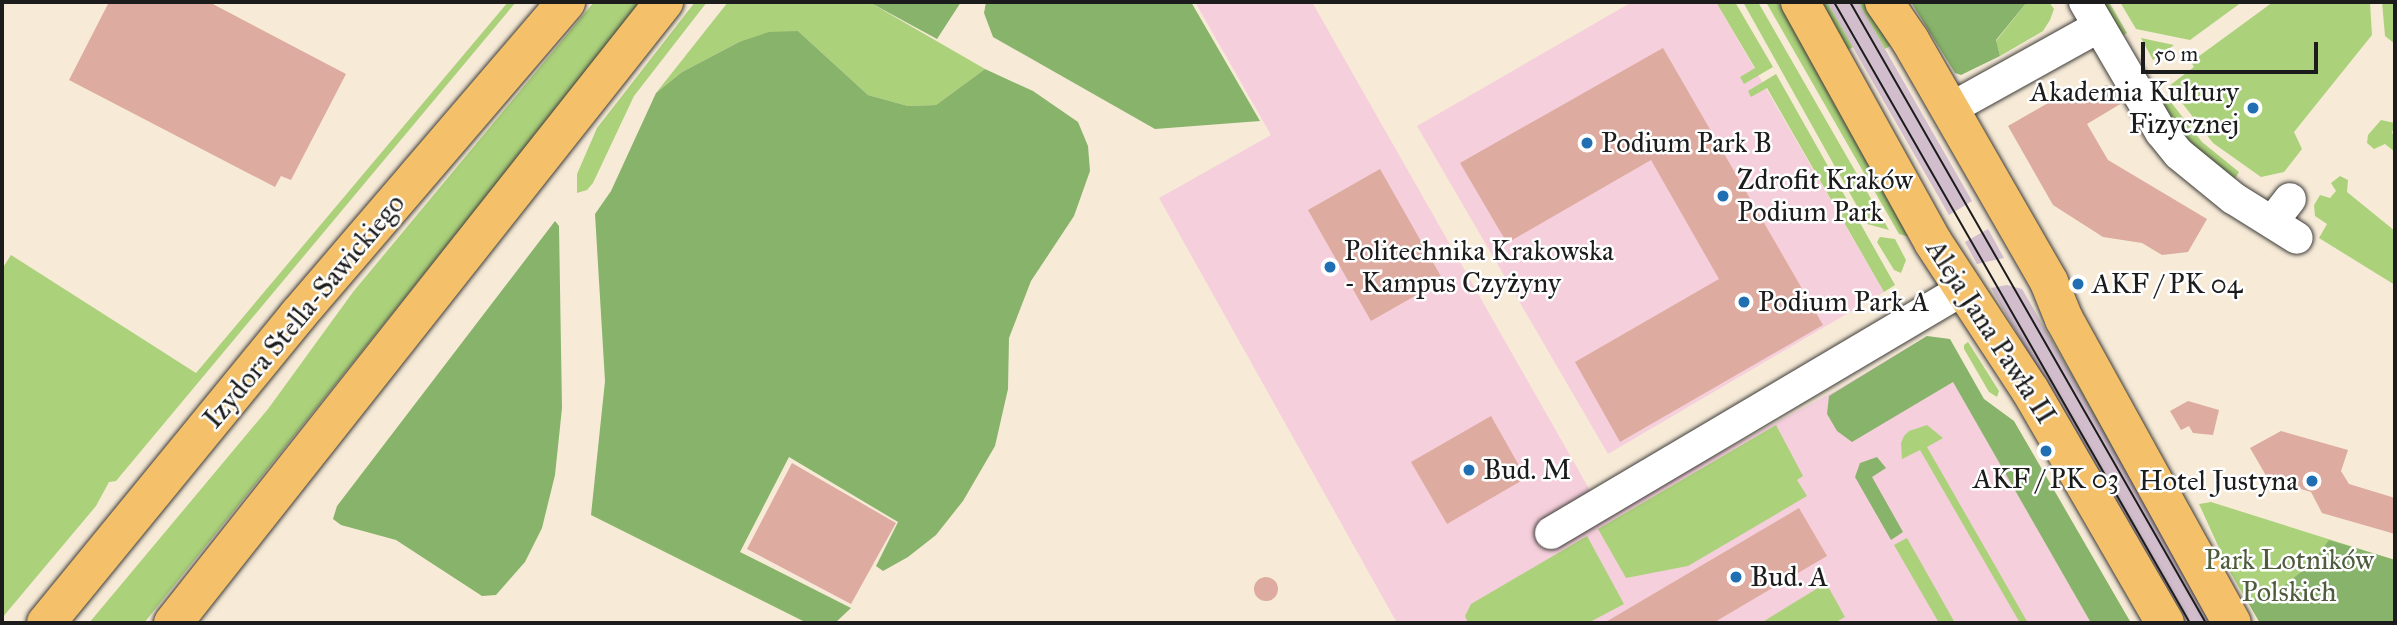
<!DOCTYPE html>
<meta charset="utf-8">
<style>
body{margin:0}
#map{position:relative;width:2397px;height:625px;overflow:hidden;background:#f7ebd8;font-family:"IM FELL Great Primer",serif}
div>[style]{position:absolute}
.built>*{inset:0;background:#f5cfdb}
.industrial>*{inset:0;background:#d1bdcc}
.green>*{inset:0;background:#abd17b}
.forest>*{inset:0;background:#88b36b}
.building>*{inset:0;background:#ddab9f}
.round{border-radius:50%}
.roads{filter:drop-shadow(0 0 2px #3d3b38) drop-shadow(0 0 2px #3d3b38)}
.minor>*{height:32px;margin:-16px;padding:0 16px;transform-origin:16px;border-radius:16px;background:#fff}
.major>*{height:38px;margin:-19px;padding:0 19px;transform-origin:19px;border-radius:19px;background:#f4c16a}
.tram>*{height:2px;margin:-1px;padding:0 1px;transform-origin:1px;border-radius:1px;background:#1c1c1c}
.dots>*{width:19px;height:19px;translate:-50% -50%;box-sizing:border-box;border:4px solid #fff;border-radius:50%}
span{translate:-50% -50%;white-space:nowrap;text-align:center;line-height:1.15;-webkit-text-stroke:5px #fff;paint-order:stroke}
.poi-label{font-size:28px;color:#1c1c1c}
.right{translate:-100% -50%;text-align:right}
.left{translate:0 -50%;text-align:left}
.street-label{font-size:28px;color:#1c1c1c}
.park-label{font-size:28px;color:#4e5b3d}
.frame{position:absolute;inset:0;border:4px solid #1c1c1c;pointer-events:none}
.scale{position:absolute;left:2141px;top:42px;width:177px;height:32px;box-sizing:border-box;border:4px solid #1c1c1c;border-top:0;padding-left:9px;font-size:21px;line-height:24px;white-space:nowrap;color:#1c1c1c;-webkit-text-stroke:5px #fff;paint-order:stroke}
</style>
<div id="map">
<div class="built">
<i style="clip-path:polygon(1195px 2px,1312px 2px,1604px 515px,1833px 392px,1927px 336px,2091px 623px,1397px 623px,1159px 198px,1271px 135px)"></i>
<i style="clip-path:polygon(1632px 2px,1716px 2px,1884px 292px,1608px 454px,1417px 126px)"></i>
</div>
<div class="industrial">
<i style="clip-path:polygon(1827px 2px,1858px 2px,1972px 201px,1949px 215px)"></i>
<i style="clip-path:polygon(1988px 229px,2004px 258px,1977px 264px,1965px 242px)"></i>
<i style="clip-path:polygon(2007px 285px,2022px 289px,2213px 623px,2183px 623px,1991px 288px)"></i>
</div>
<div class="green">
<i style="clip-path:polygon(508px 2px,516px 2px,116px 481px,109px 482px,96px 506px,2px 618px,2px 269px,11px 255px,196px 373px)"></i>
<i style="clip-path:polygon(594px 2px,642px 2px,144px 623px,89px 623px,268px 409px,353px 292px)"></i>
<i style="clip-path:polygon(695px 2px,707px 2px,634px 96px,593px 183px,587px 190px,577px 193px,577px 174px,597px 128px)"></i>
<i style="clip-path:polygon(728px 2px,869px 2px,985px 69px,936px 105px,908px 106px,868px 95px,798px 31px,739px 42px,682px 72px,656px 93px)"></i>
<i style="clip-path:polygon(1716px 2px,1735px 2px,1773px 67px,1744px 84px,1740px 77px,1755px 68px)"></i>
<i style="clip-path:polygon(1743px 2px,1758px 2px,1889px 230px,1867px 224px)"></i>
<i style="clip-path:polygon(1766px 2px,1778px 2px,1800px 37px,1910px 237px,1899px 234px)"></i>
<i style="clip-path:polygon(1818px 2px,1827px 2px,1853px 47px,1843px 53px)"></i>
<i style="clip-path:polygon(1858px 2px,1867px 2px,1895px 43px,1885px 49px)"></i>
<i style="clip-path:polygon(2027px 2px,2049px 2px,2054px 9px,2050px 20px,2043px 31px,2000px 56px,1996px 41px)"></i>
<i style="clip-path:polygon(2098px 2px,2109px 2px,2127px 33px,2119px 38px)"></i>
<i style="clip-path:polygon(2120px 2px,2242px 2px,2190px 40px,2136px 29px)"></i>
<i style="clip-path:polygon(2273px 2px,2370px 2px,2372px 35px,2294px 132px,2302px 149px,2284px 172px,2261px 177px,2213px 143px,2169px 86px,2194px 67px,2191px 62px)"></i>
<i style="clip-path:polygon(2382px 2px,2395px 2px,2395px 44px,2385px 36px)"></i>
<i style="clip-path:polygon(2141px 38px,2174px 45px,2153px 60px)"></i>
<i style="clip-path:polygon(1776px 74px,1895px 285px,1884px 292px,1767px 88px,1751px 97px,1748px 91px)"></i>
<i style="clip-path:polygon(2163px 92px,2202px 142px,2239px 172px,2233px 182px,2191px 143px,2158px 103px)"></i>
<i style="clip-path:polygon(2381px 120px,2395px 123px,2392px 133px,2395px 136px,2395px 152px,2385px 144px,2374px 149px,2367px 143px,2368px 135px)"></i>
<i style="clip-path:polygon(2340px 176px,2348px 180px,2347px 192px,2395px 231px,2395px 285px,2319px 238px,2327px 224px,2315px 216px,2314px 205px,2320px 195px,2330px 198px,2336px 191px,2331px 183px)"></i>
<i style="clip-path:polygon(1880px 237px,1895px 239px,1906px 260px,1901px 273px,1894px 270px,1877px 242px)"></i>
<i style="clip-path:polygon(2022px 289px,2196px 589px,2213px 623px)"></i>
<i style="clip-path:polygon(1968px 342px,1999px 391px,1997px 397px,1989px 392px,1964px 349px,1964px 345px)"></i>
<i style="clip-path:polygon(1776px 425px,1803px 476px,1797px 480px,1807px 496px,1688px 566px,1626px 578px,1598px 529px)"></i>
<i style="clip-path:polygon(1927px 425px,1943px 438px,1927px 447px,2028px 623px,2020px 623px,1920px 450px,1902px 459px,1901px 443px,1904px 436px,1909px 431px)"></i>
<i style="clip-path:polygon(2211px 502px,2395px 560px,2395px 623px,2260px 623px,2230px 572px,2199px 504px)"></i>
<i style="clip-path:polygon(1587px 536px,1624px 604px,1588px 623px,1468px 623px,1465px 616px,1471px 604px)"></i>
<i style="clip-path:polygon(1907px 538px,1955px 623px,1939px 623px,1894px 545px)"></i>
<i style="clip-path:polygon(1826px 583px,1845px 617px,1834px 623px,1761px 623px)"></i>
</div>
<div class="forest">
<i style="clip-path:polygon(869px 2px,961px 2px,937px 39px)"></i>
<i style="clip-path:polygon(986px 2px,1191px 2px,1260px 121px,1155px 129px,993px 37px,984px 13px)"></i>
<i style="clip-path:polygon(1911px 2px,2027px 2px,1996px 40px,2000px 56px,1961px 75px,1955px 73px)"></i>
<i style="clip-path:polygon(798px 31px,868px 95px,908px 106px,936px 105px,985px 69px,1033px 91px,1078px 122px,1088px 146px,1090px 171px,1074px 216px,1031px 281px,1009px 338px,1008px 389px,995px 446px,963px 501px,936px 535px,908px 557px,883px 571px,876px 566px,898px 522px,789px 457px,740px 552px,851px 608px,835px 623px,807px 623px,591px 515px,605px 381px,595px 214px,611px 191px,656px 93px,682px 72px,739px 42px,769px 32px)"></i>
<i style="clip-path:polygon(555px 221px,559px 226px,562px 408px,555px 475px,542px 528px,525px 562px,496px 595px,482px 596px,396px 540px,341px 525px,333px 519px,337px 506px)"></i>
<i style="clip-path:polygon(1927px 336px,1950px 339px,1984px 399px,2014px 421px,2131px 623px,2091px 623px,1953px 382px,1852px 442px,1837px 431px,1827px 414px,1829px 396px)"></i>
<i style="clip-path:polygon(1877px 457px,1886px 468px,1872px 477px,1903px 532px,1891px 540px,1855px 477px,1860px 463px)"></i>
<i style="clip-path:polygon(2329px 540px,2395px 560px,2395px 623px,2260px 623px,2248px 602px,2285px 585px,2311px 564px)"></i>
</div>
<div class="building">
<i style="clip-path:polygon(109px 2px,209px 2px,346px 74px,291px 180px,281px 176px,275px 187px,69px 80px)"></i>
<i style="clip-path:polygon(1663px 48px,1823px 325px,1620px 442px,1575px 362px,1719px 279px,1651px 160px,1507px 243px,1460px 163px)"></i>
<i style="clip-path:polygon(2105px 85px,2113px 87px,2122px 103px,2087px 124px,2108px 160px,2207px 219px,2188px 252px,2162px 255px,2142px 243px,2103px 237px,2053px 205px,2008px 126px,2069px 91px,2076px 103px)"></i>
<i style="clip-path:polygon(1380px 169px,1443px 280px,1371px 321px,1308px 210px)"></i>
<i style="clip-path:polygon(2188px 401px,2219px 410px,2213px 435px,2193px 433px,2189px 426px,2181px 430px,2170px 411px)"></i>
<i style="clip-path:polygon(1491px 416px,1526px 478px,1447px 524px,1411px 462px)"></i>
<i style="clip-path:polygon(2281px 431px,2348px 450px,2341px 471px,2349px 484px,2395px 498px,2395px 534px,2322px 513px,2311px 492px,2268px 479px,2250px 448px)"></i>
<i style="clip-path:polygon(792px 463px,896px 523px,851px 604px,747px 549px)"></i>
<i style="clip-path:polygon(1799px 508px,1827px 556px,1713px 623px,1604px 623px)"></i>
<i class="round" style="left:1254px;top:577px;width:24px;height:24px"></i>
</div>
<div class="roads">
<div class="minor">
<i style="left:2085px;top:2px;width:151px;rotate:59.7deg"></i>
<i style="left:2161px;top:132px;width:28px;rotate:51deg"></i>
<i style="left:2179px;top:154px;width:70px;rotate:39.2deg"></i>
<i style="left:2233px;top:198px;width:75px;rotate:32deg"></i>
<i style="left:1950px;top:109px;width:169px;rotate:-29deg"></i>
<i style="left:2272px;top:222px;width:29px;rotate:-52deg"></i>
<i style="left:1551px;top:533px;width:479px;rotate:-30.6deg"></i>
</div>
<div class="major">
<i style="left:1800px;top:2px;width:274px;rotate:61deg"></i>
<i style="left:1933px;top:242px;width:177px;rotate:56.8deg"></i>
<i style="left:2030px;top:390px;width:269px;rotate:59.9deg"></i>
<i style="left:1884px;top:2px;width:46px;rotate:55.6deg"></i>
<i style="left:1910px;top:40px;width:279px;rotate:60.1deg"></i>
<i style="left:2049px;top:282px;width:40px;rotate:68deg"></i>
<i style="left:2064px;top:319px;width:347px;rotate:61.1deg"></i>
<i style="left:46px;top:623px;width:398px;rotate:-50.7deg"></i>
<i style="left:298px;top:315px;width:412px;rotate:-49.4deg"></i>
<i style="left:173px;top:623px;width:792px;rotate:-51.67deg"></i>
</div>
</div>
<div class="tram">
<i style="left:1834px;top:2px;width:716px;rotate:60.18deg"></i>
<i style="left:1850px;top:2px;width:716px;rotate:60.18deg"></i>
</div>
<div class="dots">
<i style="left:2253px;top:108px;background:#1f6fb2"></i>
<i style="left:1587px;top:143px;background:#1f6fb2"></i>
<i style="left:1723px;top:196px;background:#1f6fb2"></i>
<i style="left:1330px;top:267px;background:#1f6fb2"></i>
<i style="left:2078px;top:284px;background:#1f6fb2"></i>
<i style="left:1744px;top:302px;background:#1f6fb2"></i>
<i style="left:2046px;top:451px;background:#1f6fb2"></i>
<i style="left:1469px;top:470px;background:#1f6fb2"></i>
<i style="left:2312px;top:481px;background:#1f6fb2"></i>
<i style="left:1736px;top:577px;background:#1f6fb2"></i>
</div>
<div class="poi-label">
<span class="right" style="left:2239px;top:108px">Akademia Kultury<br>Fizycznej</span>
<span class="left" style="left:1601px;top:143px">Podium Park B</span>
<span class="left" style="left:1737px;top:196px">Zdrofit Kraków<br>Podium Park</span>
<span class="left" style="left:1344px;top:267px">Politechnika Krakowska<br>- Kampus Czyżyny</span>
<span class="left" style="left:2092px;top:284px">AKF / PK 04</span>
<span class="left" style="left:1758px;top:302px">Podium Park A</span>
<span class="left" style="left:1483px;top:470px">Bud. M</span>
<span style="left:2046px;top:479px">AKF / PK 03</span>
<span class="right" style="left:2298px;top:481px">Hotel Justyna</span>
<span class="left" style="left:1750px;top:577px">Bud. A</span>
</div>
<div class="street-label">
<span style="left:304px;top:311px;rotate:-50deg">Izydora Stella-Sawickiego</span>
<span style="left:1991px;top:332px;rotate:57deg">Aleja Jana Pawła II</span>
</div>
<div class="park-label">
<span style="left:2289px;top:576px">Park Lotników<br>Polskich</span>
</div>
<div class="frame"></div>
<div class="scale">50 m</div>
</div>
